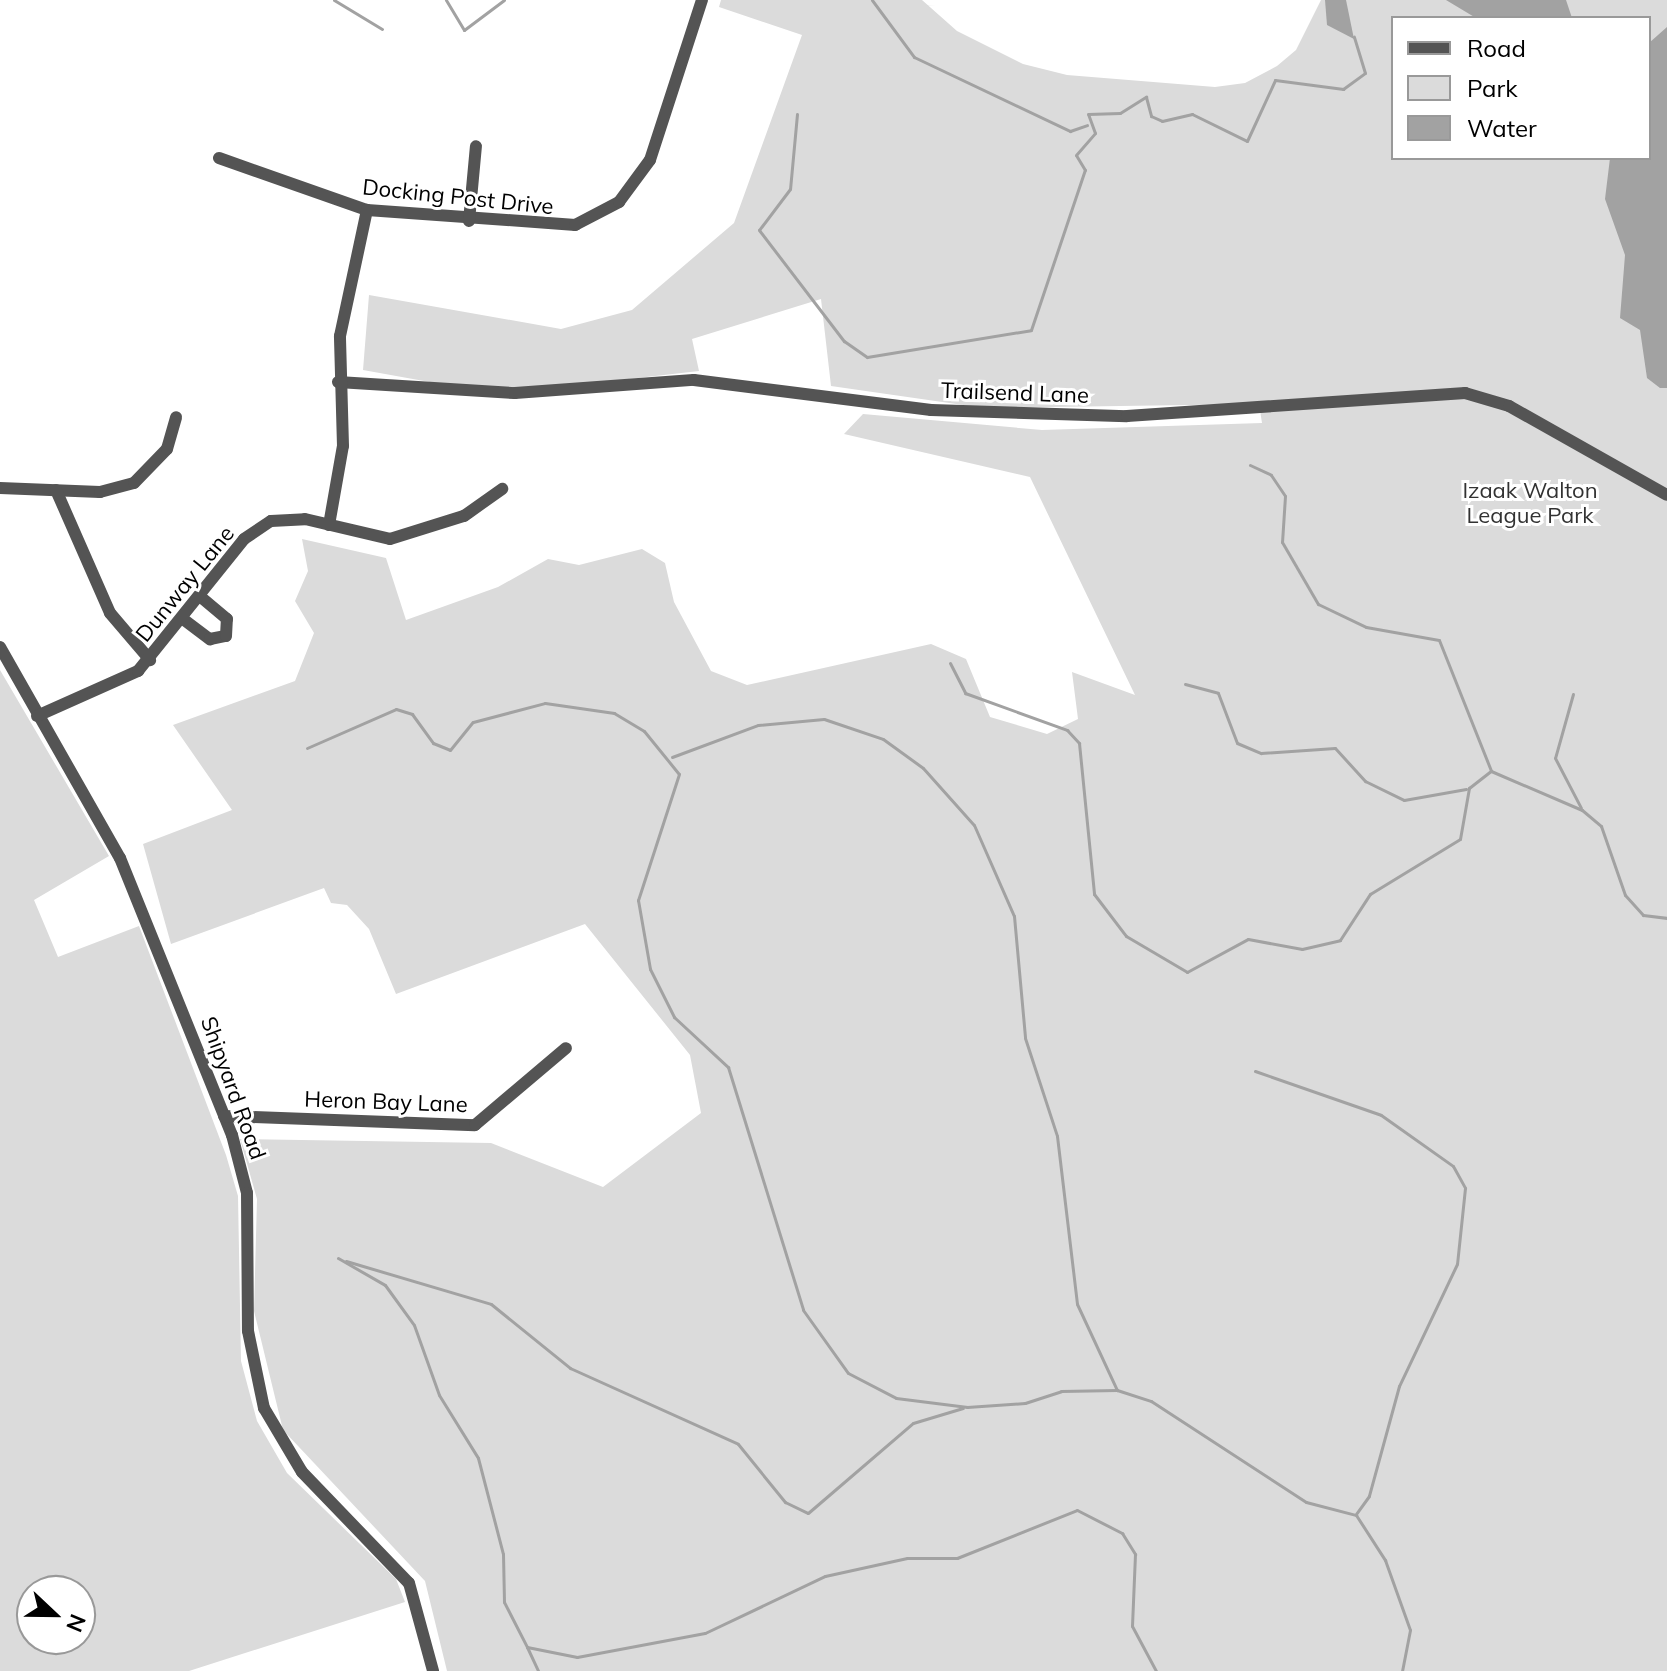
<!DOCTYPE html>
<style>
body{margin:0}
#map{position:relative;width:1667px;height:1671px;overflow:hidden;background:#fff;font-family:Mulish,sans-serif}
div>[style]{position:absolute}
.green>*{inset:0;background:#dbdbdb}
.water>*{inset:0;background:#a2a2a2}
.stream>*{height:3px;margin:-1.5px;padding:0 1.5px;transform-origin:1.5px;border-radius:1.5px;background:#a2a2a2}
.minor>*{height:12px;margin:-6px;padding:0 6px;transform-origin:6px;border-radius:6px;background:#545454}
span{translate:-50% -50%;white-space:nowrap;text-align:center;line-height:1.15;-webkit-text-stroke:6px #fff;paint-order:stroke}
.street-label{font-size:22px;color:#000}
.park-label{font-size:22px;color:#323232}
.legend{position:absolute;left:1391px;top:16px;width:260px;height:144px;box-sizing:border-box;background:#fff;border:2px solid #999;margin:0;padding:10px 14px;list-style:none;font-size:24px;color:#000}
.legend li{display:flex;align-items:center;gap:16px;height:40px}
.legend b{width:40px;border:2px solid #999}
.north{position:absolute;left:16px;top:1575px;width:80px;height:80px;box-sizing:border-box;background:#fff;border:2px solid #999;border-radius:50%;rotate:112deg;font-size:22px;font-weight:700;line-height:32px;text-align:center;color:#000}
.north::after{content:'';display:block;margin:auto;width:28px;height:36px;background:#000;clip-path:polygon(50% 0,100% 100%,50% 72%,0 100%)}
</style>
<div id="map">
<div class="green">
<i style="clip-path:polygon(evenodd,721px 0,922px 0,957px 31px,1023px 64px,1067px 75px,1215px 87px,1245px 83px,1277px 66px,1296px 50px,1321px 0,1667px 0,1667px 1671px,447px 1671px,425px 1581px,283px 1430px,254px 1311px,257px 1199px,240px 1139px,491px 1143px,603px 1187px,701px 1113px,690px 1055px,585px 924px,396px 994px,369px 929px,347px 905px,331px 903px,324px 888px,171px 944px,143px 844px,232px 810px,173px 725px,295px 681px,314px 633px,295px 601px,308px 571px,302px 539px,386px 558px,406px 620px,498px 587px,548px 559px,579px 565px,642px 549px,665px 563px,674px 602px,711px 671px,747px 685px,931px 644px,966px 659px,990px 717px,1047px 734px,1078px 719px,1072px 672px,1135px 695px,1030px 477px,844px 434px,863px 414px,1042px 430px,1262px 423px,1259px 404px,984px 408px,831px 386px,821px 299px,692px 339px,699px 371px,496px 394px,363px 370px,369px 295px,561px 329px,632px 310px,734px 223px,802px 35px,719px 7px,721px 0,1393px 18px,1649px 18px,1649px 158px,1393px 158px,1393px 18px)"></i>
<i style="clip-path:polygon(evenodd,0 670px,109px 856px,34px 900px,58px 957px,139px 926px,226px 1155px,238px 1196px,241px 1361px,257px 1421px,287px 1473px,396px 1579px,405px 1602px,189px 1671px,0 1671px,0 670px,32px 1591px,80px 1591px,80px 1639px,32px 1639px,32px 1591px)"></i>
</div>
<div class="water">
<i style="clip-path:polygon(1325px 0,1346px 0,1354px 39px,1327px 25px)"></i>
<i style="clip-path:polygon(1446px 0,1566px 0,1572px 18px,1476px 18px)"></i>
<i style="clip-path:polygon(1667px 27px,1667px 388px,1660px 388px,1647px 378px,1640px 330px,1620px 318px,1625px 255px,1605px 199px,1610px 158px,1649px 158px,1649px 43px)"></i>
</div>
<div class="stream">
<i style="left:334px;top:0;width:56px;rotate:31.1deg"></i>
<i style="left:446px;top:0;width:35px;rotate:59deg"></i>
<i style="left:464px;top:30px;width:50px;rotate:-36.9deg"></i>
<i style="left:872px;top:0;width:71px;rotate:53.6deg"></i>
<i style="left:914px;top:57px;width:173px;rotate:25.4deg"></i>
<i style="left:1070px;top:131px;width:18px;rotate:-19deg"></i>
<i style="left:797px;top:114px;width:75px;rotate:95.3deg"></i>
<i style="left:790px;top:189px;width:51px;rotate:127.1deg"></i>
<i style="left:759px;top:230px;width:140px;rotate:52.6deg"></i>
<i style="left:844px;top:341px;width:28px;rotate:35deg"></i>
<i style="left:867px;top:357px;width:166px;rotate:-9.3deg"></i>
<i style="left:1031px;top:330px;width:169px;rotate:-71.4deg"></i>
<i style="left:1085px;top:170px;width:17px;rotate:-121deg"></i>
<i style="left:1076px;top:155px;width:29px;rotate:-49deg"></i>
<i style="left:1095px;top:133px;width:20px;rotate:-110deg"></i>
<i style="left:1088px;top:114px;width:32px;rotate:-2deg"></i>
<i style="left:1120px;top:113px;width:31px;rotate:-32deg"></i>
<i style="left:1146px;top:97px;width:20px;rotate:75deg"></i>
<i style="left:1151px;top:116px;width:12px;rotate:24deg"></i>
<i style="left:1162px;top:121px;width:31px;rotate:-13deg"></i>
<i style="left:1192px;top:114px;width:61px;rotate:26.1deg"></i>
<i style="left:1247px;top:141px;width:67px;rotate:-65.3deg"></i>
<i style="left:1275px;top:80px;width:69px;rotate:7.5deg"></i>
<i style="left:1343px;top:89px;width:27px;rotate:-36deg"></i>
<i style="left:1365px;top:73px;width:38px;rotate:-107deg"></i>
<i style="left:1250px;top:465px;width:23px;rotate:25deg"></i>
<i style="left:1271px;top:475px;width:25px;rotate:56deg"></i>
<i style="left:1285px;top:496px;width:46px;rotate:93.7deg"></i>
<i style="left:1282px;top:542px;width:72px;rotate:59.9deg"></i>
<i style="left:1318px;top:604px;width:53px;rotate:25.6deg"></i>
<i style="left:1366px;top:627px;width:74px;rotate:10.1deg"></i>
<i style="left:1439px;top:640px;width:141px;rotate:68.3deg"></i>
<i style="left:1491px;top:771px;width:99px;rotate:23.2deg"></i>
<i style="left:1582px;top:810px;width:25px;rotate:40deg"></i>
<i style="left:1601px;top:826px;width:73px;rotate:70.8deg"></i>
<i style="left:1625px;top:895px;width:27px;rotate:48deg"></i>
<i style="left:1643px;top:915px;width:24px;rotate:7deg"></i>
<i style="left:950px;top:663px;width:34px;rotate:63deg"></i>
<i style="left:965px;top:693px;width:109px;rotate:19.9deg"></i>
<i style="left:1067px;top:730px;width:18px;rotate:47deg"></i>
<i style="left:1079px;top:743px;width:152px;rotate:84.3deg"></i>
<i style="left:1094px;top:894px;width:53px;rotate:52.7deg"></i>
<i style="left:1126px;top:936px;width:71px;rotate:30.5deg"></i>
<i style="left:1187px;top:972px;width:69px;rotate:-28.4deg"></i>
<i style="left:1248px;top:939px;width:55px;rotate:10.5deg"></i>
<i style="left:1302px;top:949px;width:39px;rotate:-13deg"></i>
<i style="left:1340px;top:940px;width:55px;rotate:-56.9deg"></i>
<i style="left:1370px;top:894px;width:105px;rotate:-31.4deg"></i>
<i style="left:1460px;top:839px;width:52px;rotate:-80deg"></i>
<i style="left:1469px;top:788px;width:28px;rotate:-38deg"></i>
<i style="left:1185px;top:684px;width:34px;rotate:15deg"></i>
<i style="left:1218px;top:693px;width:53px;rotate:69.2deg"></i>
<i style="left:1237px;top:743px;width:26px;rotate:23deg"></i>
<i style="left:1261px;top:753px;width:74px;rotate:-3.9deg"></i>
<i style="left:1335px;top:748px;width:45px;rotate:47.7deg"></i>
<i style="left:1365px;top:781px;width:43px;rotate:26deg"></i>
<i style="left:1404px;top:800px;width:63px;rotate:-10.1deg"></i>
<i style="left:1573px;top:694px;width:66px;rotate:105.7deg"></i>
<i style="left:1555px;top:758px;width:56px;rotate:62.5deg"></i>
<i style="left:307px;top:748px;width:97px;rotate:-23.7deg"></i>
<i style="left:396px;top:709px;width:17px;rotate:17deg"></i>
<i style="left:412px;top:714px;width:36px;rotate:54deg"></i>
<i style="left:433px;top:743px;width:18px;rotate:22deg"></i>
<i style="left:450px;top:750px;width:36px;rotate:-51deg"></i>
<i style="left:473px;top:722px;width:74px;rotate:-14.8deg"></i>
<i style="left:545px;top:703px;width:70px;rotate:8.2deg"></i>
<i style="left:614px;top:713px;width:35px;rotate:31deg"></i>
<i style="left:644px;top:731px;width:55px;rotate:50.9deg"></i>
<i style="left:679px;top:774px;width:133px;rotate:108deg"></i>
<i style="left:638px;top:900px;width:70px;rotate:80.1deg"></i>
<i style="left:650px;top:969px;width:54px;rotate:63.4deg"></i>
<i style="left:674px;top:1017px;width:74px;rotate:42.8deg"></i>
<i style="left:728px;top:1067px;width:254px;rotate:72.8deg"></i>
<i style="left:803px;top:1310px;width:77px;rotate:54.5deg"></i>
<i style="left:848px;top:1373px;width:54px;rotate:27.5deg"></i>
<i style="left:896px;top:1398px;width:72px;rotate:7.2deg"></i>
<i style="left:967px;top:1407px;width:58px;rotate:-3.9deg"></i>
<i style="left:1025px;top:1403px;width:38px;rotate:-18deg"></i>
<i style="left:1061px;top:1391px;width:56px;rotate:-1deg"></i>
<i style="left:1117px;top:1390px;width:36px;rotate:18deg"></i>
<i style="left:1151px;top:1401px;width:185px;rotate:33.1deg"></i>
<i style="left:1306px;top:1502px;width:52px;rotate:14.6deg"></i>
<i style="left:1356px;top:1515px;width:54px;rotate:57.2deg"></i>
<i style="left:1385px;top:1560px;width:74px;rotate:70.3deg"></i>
<i style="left:1410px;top:1630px;width:42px;rotate:101deg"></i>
<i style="left:672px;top:757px;width:92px;rotate:-20.4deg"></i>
<i style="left:758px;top:725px;width:66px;rotate:-5.2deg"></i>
<i style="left:824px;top:719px;width:62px;rotate:18.7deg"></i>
<i style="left:883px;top:739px;width:49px;rotate:35.9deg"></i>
<i style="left:923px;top:768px;width:76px;rotate:48.2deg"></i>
<i style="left:974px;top:825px;width:99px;rotate:66.3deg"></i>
<i style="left:1014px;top:916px;width:122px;rotate:84.8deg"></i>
<i style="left:1025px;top:1038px;width:103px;rotate:71.9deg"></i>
<i style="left:1057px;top:1136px;width:169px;rotate:83.2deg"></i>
<i style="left:1077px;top:1304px;width:95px;rotate:65.1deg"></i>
<i style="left:1255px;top:1071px;width:133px;rotate:19.2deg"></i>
<i style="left:1381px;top:1115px;width:88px;rotate:35.3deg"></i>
<i style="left:1453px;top:1166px;width:25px;rotate:61deg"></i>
<i style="left:1465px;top:1188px;width:76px;rotate:96deg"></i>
<i style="left:1457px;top:1264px;width:135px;rotate:115.4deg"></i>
<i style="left:1399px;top:1386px;width:114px;rotate:105.3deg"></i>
<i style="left:1369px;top:1496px;width:22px;rotate:126deg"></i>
<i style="left:338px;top:1258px;width:54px;rotate:29.9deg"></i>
<i style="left:385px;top:1285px;width:49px;rotate:54.1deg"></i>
<i style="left:414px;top:1325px;width:74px;rotate:70.3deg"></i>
<i style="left:439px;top:1395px;width:74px;rotate:58.2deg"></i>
<i style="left:478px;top:1458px;width:99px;rotate:75.4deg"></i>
<i style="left:503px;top:1554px;width:48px;rotate:88.8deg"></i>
<i style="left:504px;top:1602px;width:51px;rotate:62.9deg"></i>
<i style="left:527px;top:1647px;width:51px;rotate:11.3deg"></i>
<i style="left:577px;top:1657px;width:130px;rotate:-10.6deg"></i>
<i style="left:705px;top:1633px;width:133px;rotate:-25.4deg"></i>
<i style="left:825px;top:1576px;width:84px;rotate:-12.4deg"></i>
<i style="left:907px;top:1558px;width:50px"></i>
<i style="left:957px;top:1558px;width:129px;rotate:-21.8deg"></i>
<i style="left:1077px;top:1510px;width:51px;rotate:27.1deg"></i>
<i style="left:1122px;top:1533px;width:25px;rotate:58deg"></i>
<i style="left:1135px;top:1554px;width:72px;rotate:92.4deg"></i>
<i style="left:1132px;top:1626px;width:51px;rotate:61.9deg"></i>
<i style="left:346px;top:1261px;width:151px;rotate:16.5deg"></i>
<i style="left:491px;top:1304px;width:102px;rotate:39deg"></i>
<i style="left:570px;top:1368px;width:184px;rotate:24.3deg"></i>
<i style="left:738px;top:1444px;width:75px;rotate:51deg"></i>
<i style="left:785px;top:1502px;width:25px;rotate:26deg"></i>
<i style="left:808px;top:1513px;width:138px;rotate:-40.6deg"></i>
<i style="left:913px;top:1423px;width:52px;rotate:-16.7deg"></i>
<i style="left:527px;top:1647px;width:26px;rotate:65deg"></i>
</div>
<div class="minor">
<i style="left:219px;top:158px;width:157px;rotate:19.4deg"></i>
<i style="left:367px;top:210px;width:209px;rotate:4.1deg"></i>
<i style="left:575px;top:225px;width:50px;rotate:-27.6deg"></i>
<i style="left:619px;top:202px;width:52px;rotate:-53.6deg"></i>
<i style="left:650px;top:160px;width:168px;rotate:-72deg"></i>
<i style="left:469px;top:221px;width:75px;rotate:-84.7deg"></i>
<i style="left:338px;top:382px;width:177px;rotate:3.6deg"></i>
<i style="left:515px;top:393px;width:179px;rotate:-4.2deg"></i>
<i style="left:694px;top:380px;width:239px;rotate:7.2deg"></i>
<i style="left:931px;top:410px;width:196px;rotate:1.8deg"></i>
<i style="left:1127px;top:416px;width:339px;rotate:-3.9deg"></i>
<i style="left:1465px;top:393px;width:46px;rotate:16.5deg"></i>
<i style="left:1509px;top:406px;width:181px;rotate:29.4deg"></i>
<i style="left:0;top:488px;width:100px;rotate:2.3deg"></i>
<i style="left:100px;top:492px;width:35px;rotate:-15deg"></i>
<i style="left:134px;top:483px;width:47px;rotate:-45.9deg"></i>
<i style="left:167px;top:449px;width:33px;rotate:-74deg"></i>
<i style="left:56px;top:490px;width:134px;rotate:66.3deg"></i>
<i style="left:110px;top:613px;width:62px;rotate:49.6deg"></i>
<i style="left:329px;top:525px;width:80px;rotate:-80deg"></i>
<i style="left:343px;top:446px;width:110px;rotate:-91.6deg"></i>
<i style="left:340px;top:336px;width:129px;rotate:-77.9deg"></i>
<i style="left:183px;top:619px;width:34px;rotate:37deg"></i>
<i style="left:210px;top:639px;width:16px;rotate:-11deg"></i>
<i style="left:226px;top:636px;width:17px;rotate:-87deg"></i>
<i style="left:227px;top:619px;width:35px;rotate:-140deg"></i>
<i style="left:0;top:647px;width:243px;rotate:60.4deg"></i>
<i style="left:120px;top:858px;width:299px;rotate:68deg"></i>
<i style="left:232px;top:1135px;width:60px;rotate:75.5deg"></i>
<i style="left:247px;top:1193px;width:138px;rotate:89.6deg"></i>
<i style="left:248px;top:1331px;width:79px;rotate:78.3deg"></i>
<i style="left:264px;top:1408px;width:74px;rotate:59.3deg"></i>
<i style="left:302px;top:1472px;width:154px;rotate:46.1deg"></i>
<i style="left:409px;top:1583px;width:91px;rotate:74.7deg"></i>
<i style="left:37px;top:716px;width:111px;rotate:-24deg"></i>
<i style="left:138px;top:671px;width:169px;rotate:-51.2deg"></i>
<i style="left:244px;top:539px;width:32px;rotate:-34deg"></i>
<i style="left:271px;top:521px;width:34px;rotate:-3deg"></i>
<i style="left:305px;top:519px;width:87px;rotate:13.2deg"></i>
<i style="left:390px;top:539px;width:77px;rotate:-17.3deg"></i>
<i style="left:464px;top:516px;width:47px;rotate:-35.4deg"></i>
<i style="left:224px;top:1116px;width:251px;rotate:2.1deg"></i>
<i style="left:475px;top:1125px;width:119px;rotate:-40.2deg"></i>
</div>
<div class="street-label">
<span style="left:458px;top:197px;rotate:6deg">Docking Post Drive</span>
<span style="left:1015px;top:393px;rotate:2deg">Trailsend Lane</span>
<span style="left:185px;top:584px;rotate:-51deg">Dunway Lane</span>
<span style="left:233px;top:1088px;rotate:70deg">Shipyard Road</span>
<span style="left:386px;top:1102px;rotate:2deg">Heron Bay Lane</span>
</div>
<div class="park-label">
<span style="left:1530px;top:503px">Izaak Walton<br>League Park</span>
</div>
<ul class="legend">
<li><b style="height:10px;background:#545454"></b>Road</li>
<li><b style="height:22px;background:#dbdbdb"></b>Park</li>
<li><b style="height:22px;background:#a2a2a2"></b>Water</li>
</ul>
<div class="north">N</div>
</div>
